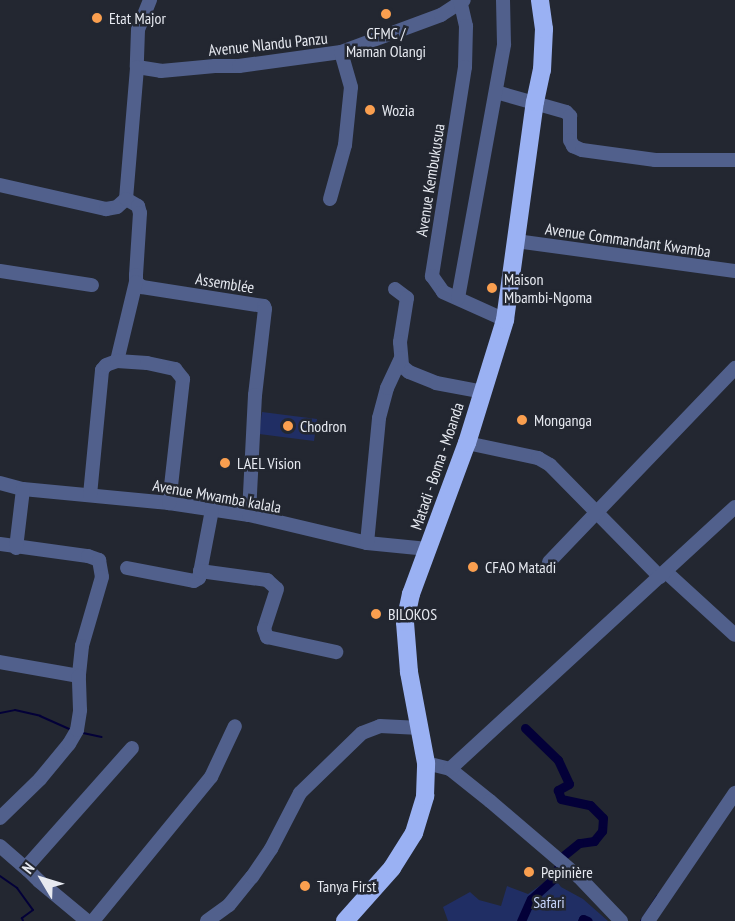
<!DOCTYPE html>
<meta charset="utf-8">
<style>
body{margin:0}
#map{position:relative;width:735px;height:921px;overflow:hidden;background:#232731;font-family:"PT Sans Narrow",sans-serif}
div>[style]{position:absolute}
.green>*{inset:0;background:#202e64}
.stream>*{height:2px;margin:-1px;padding:0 1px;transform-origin:1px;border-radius:1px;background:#030038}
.canal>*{height:9px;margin:-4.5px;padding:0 4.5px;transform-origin:4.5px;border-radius:4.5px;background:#030038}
.minor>*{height:14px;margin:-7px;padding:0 7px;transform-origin:7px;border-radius:7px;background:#51608c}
.highway>*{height:18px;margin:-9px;padding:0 9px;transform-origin:9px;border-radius:9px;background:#9ab1f3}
.dots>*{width:16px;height:16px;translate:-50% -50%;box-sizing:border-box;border:3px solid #232731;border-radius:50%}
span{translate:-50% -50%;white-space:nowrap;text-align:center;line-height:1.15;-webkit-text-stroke:5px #232731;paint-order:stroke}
.poi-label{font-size:16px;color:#e6e9f0}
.left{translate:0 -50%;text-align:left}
.street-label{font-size:16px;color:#e6e9f0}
.park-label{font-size:16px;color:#c7d5fa}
.north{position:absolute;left:12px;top:849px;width:60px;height:60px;-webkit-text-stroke:4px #232731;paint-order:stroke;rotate:308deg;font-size:16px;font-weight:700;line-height:24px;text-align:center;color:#e6e9f0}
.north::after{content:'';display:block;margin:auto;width:21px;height:27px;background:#e6e9f0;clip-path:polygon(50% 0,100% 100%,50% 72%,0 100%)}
</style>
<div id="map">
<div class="green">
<i style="clip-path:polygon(262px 412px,317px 419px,314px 441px,259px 434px)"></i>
<i style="clip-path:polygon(550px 872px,561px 887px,583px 899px,608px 921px,448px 921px,443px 907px,470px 892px,479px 900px,501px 906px,507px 886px,528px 894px,545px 882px)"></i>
</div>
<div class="stream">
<i style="left:0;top:713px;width:15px;rotate:-11deg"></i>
<i style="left:15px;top:710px;width:26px;rotate:13deg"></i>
<i style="left:40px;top:716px;width:32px;rotate:24deg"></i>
<i style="left:83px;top:733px;width:19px;rotate:12deg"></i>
<i style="left:0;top:876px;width:21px;rotate:35deg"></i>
<i style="left:17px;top:888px;width:27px;rotate:54deg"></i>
<i style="left:33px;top:910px;width:14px;rotate:144deg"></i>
<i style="left:22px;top:918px;width:3px;rotate:72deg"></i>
<i style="left:641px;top:921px;width:30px;rotate:-57deg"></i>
</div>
<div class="canal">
<i style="left:525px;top:728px;width:46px;rotate:44.1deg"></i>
<i style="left:558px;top:760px;width:26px;rotate:65deg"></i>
<i style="left:569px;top:784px;width:13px;rotate:151deg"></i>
<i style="left:558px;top:790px;width:9px;rotate:72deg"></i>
<i style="left:561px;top:799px;width:30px;rotate:12deg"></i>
<i style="left:590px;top:805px;width:18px;rotate:45deg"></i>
<i style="left:603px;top:818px;width:13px;rotate:94deg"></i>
<i style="left:602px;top:831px;width:13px;rotate:129deg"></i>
<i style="left:594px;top:841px;width:15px;rotate:172deg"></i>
<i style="left:579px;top:843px;width:19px;rotate:141deg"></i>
<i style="left:521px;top:921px;width:24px;rotate:-66deg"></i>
<i style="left:531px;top:899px;width:30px;rotate:-42deg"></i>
<i style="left:553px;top:879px;width:12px;rotate:-66deg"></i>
<i style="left:582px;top:921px;width:2px;rotate:-63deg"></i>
<i style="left:583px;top:919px;width:5px;rotate:22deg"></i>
</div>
<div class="minor">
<i style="left:150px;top:0;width:32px;rotate:112deg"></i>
<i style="left:138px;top:30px;width:37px;rotate:92deg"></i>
<i style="left:137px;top:67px;width:24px;rotate:9deg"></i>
<i style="left:161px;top:71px;width:54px;rotate:-5.3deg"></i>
<i style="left:215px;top:66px;width:24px"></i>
<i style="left:239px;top:66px;width:103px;rotate:-7.8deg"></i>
<i style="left:341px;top:52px;width:107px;rotate:-20.3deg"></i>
<i style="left:441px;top:15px;width:27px;rotate:-33deg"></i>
<i style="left:460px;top:0;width:27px;rotate:77deg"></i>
<i style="left:466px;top:26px;width:41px;rotate:91.4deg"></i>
<i style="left:465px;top:67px;width:212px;rotate:99deg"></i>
<i style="left:432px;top:276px;width:19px;rotate:55deg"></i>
<i style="left:443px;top:292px;width:68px;rotate:24.3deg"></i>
<i style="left:496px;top:92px;width:73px;rotate:15.9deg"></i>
<i style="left:566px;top:112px;width:6px;rotate:45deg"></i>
<i style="left:570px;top:116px;width:24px;rotate:90deg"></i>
<i style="left:570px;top:140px;width:7px;rotate:63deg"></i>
<i style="left:573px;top:146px;width:10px;rotate:24deg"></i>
<i style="left:582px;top:150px;width:74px;rotate:7.8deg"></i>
<i style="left:655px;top:160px;width:80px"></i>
<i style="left:0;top:185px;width:109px;rotate:12.8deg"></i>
<i style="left:106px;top:209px;width:11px;rotate:-10deg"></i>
<i style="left:117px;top:207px;width:12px;rotate:-42deg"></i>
<i style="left:126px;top:199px;width:132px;rotate:-85.2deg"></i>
<i style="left:126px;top:199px;width:14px;rotate:30deg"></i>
<i style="left:138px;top:206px;width:7px;rotate:74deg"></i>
<i style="left:140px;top:213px;width:62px;rotate:93.7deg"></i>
<i style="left:136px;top:275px;width:7px;rotate:90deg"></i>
<i style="left:136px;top:282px;width:8px;rotate:40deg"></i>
<i style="left:142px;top:287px;width:123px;rotate:8.9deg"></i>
<i style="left:264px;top:306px;width:3px;rotate:72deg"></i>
<i style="left:265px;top:309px;width:87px;rotate:96.6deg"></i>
<i style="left:255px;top:395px;width:120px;rotate:92.9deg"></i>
<i style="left:330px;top:199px;width:56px;rotate:-74.5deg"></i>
<i style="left:345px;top:145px;width:58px;rotate:-84.1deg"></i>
<i style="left:351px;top:87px;width:36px;rotate:-106deg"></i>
<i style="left:516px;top:241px;width:221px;rotate:7.8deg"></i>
<i style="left:0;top:271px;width:93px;rotate:8.7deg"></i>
<i style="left:395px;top:289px;width:15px;rotate:37deg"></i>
<i style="left:407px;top:298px;width:45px;rotate:99deg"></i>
<i style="left:400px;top:342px;width:24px;rotate:85deg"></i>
<i style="left:402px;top:366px;width:9px;rotate:41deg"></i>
<i style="left:409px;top:372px;width:29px;rotate:22deg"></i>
<i style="left:436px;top:383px;width:48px;rotate:10.8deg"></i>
<i style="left:458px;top:298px;width:258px;rotate:-79.7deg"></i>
<i style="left:504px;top:44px;width:44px;rotate:-91.3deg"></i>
<i style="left:117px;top:361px;width:81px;rotate:-76.5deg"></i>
<i style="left:467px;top:443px;width:73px;rotate:11.9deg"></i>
<i style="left:538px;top:458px;width:14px;rotate:30deg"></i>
<i style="left:550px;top:465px;width:157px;rotate:45.5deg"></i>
<i style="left:0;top:483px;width:24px;rotate:15deg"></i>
<i style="left:23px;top:489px;width:147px;rotate:5.5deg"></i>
<i style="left:169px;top:503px;width:81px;rotate:8.5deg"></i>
<i style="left:249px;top:515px;width:121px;rotate:13.3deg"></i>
<i style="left:367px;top:543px;width:61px;rotate:5.6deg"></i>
<i style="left:90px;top:495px;width:126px;rotate:-84.5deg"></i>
<i style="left:102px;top:370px;width:6px;rotate:-51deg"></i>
<i style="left:106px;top:365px;width:12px;rotate:-20deg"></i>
<i style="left:117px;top:361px;width:30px;rotate:4deg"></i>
<i style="left:147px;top:363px;width:29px;rotate:12deg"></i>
<i style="left:175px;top:369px;width:13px;rotate:51deg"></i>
<i style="left:183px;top:379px;width:125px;rotate:96.4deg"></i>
<i style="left:367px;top:543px;width:126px;rotate:-84.5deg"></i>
<i style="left:379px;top:418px;width:31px;rotate:-75deg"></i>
<i style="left:387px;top:388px;width:33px;rotate:-65deg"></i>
<i style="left:0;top:544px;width:89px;rotate:7.8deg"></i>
<i style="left:88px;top:556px;width:12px;rotate:20deg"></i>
<i style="left:99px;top:560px;width:17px;rotate:80deg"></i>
<i style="left:102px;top:577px;width:72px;rotate:106.2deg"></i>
<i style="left:82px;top:646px;width:30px;rotate:96deg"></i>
<i style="left:79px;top:676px;width:80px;rotate:-170deg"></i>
<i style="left:16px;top:548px;width:59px;rotate:-83.2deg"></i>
<i style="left:549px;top:562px;width:269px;rotate:-46.2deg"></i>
<i style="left:127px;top:568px;width:68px;rotate:11deg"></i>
<i style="left:194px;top:581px;width:6px;rotate:-31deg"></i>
<i style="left:199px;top:578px;width:69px;rotate:-79.2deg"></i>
<i style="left:200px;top:571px;width:68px;rotate:7.7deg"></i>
<i style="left:267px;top:580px;width:13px;rotate:42deg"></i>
<i style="left:277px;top:589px;width:42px;rotate:108deg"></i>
<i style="left:264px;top:629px;width:9px;rotate:69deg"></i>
<i style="left:267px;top:637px;width:71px;rotate:12.3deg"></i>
<i style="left:666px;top:572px;width:93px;rotate:42.4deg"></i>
<i style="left:426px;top:763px;width:25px;rotate:14deg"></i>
<i style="left:450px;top:769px;width:51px;rotate:38.7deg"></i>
<i style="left:490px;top:801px;width:117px;rotate:40.5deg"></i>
<i style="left:579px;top:877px;width:61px;rotate:46.3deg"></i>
<i style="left:450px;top:769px;width:387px;rotate:-42.6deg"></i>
<i style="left:0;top:818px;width:56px;rotate:-44.3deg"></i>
<i style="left:40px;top:779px;width:45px;rotate:-50.4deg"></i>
<i style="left:69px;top:744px;width:16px;rotate:-60deg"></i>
<i style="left:77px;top:730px;width:20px;rotate:-81deg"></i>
<i style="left:80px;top:710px;width:34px;rotate:-92deg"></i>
<i style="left:0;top:846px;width:37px;rotate:41deg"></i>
<i style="left:87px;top:921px;width:62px;rotate:-140.2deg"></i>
<i style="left:39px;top:881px;width:16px;rotate:-135deg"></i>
<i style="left:28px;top:870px;width:6px;rotate:-81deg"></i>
<i style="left:29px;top:864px;width:155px;rotate:-48.4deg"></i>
<i style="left:93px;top:921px;width:186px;rotate:-50.7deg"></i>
<i style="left:211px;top:777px;width:56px;rotate:-64.8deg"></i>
<i style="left:207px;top:921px;width:27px;rotate:-36deg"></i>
<i style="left:229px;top:905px;width:36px;rotate:-51deg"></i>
<i style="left:252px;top:877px;width:34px;rotate:-56deg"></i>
<i style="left:271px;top:849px;width:63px;rotate:-62.6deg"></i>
<i style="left:300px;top:793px;width:86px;rotate:-44.1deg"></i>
<i style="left:362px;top:733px;width:19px;rotate:-21deg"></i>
<i style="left:380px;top:726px;width:40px;rotate:2.9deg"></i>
<i style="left:648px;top:921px;width:155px;rotate:-55.8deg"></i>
</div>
<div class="highway">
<i style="left:345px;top:921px;width:71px;rotate:-48.4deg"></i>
<i style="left:392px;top:868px;width:41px;rotate:-57.8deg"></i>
<i style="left:414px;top:833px;width:39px;rotate:-73deg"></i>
<i style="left:425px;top:796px;width:33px;rotate:-88deg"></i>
<i style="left:426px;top:763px;width:93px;rotate:-100.6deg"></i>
<i style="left:409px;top:672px;width:50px;rotate:-94.6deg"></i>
<i style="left:405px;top:622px;width:29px;rotate:-78deg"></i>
<i style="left:411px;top:594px;width:161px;rotate:-69.7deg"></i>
<i style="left:467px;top:443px;width:129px;rotate:-72.8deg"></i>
<i style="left:505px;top:320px;width:220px;rotate:-82.2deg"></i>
<i style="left:535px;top:102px;width:33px;rotate:-78deg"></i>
<i style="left:542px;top:70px;width:41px;rotate:-87.2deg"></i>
<i style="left:544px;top:29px;width:29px;rotate:-98deg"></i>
</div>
<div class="dots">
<i style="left:386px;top:14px;background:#fa9f4f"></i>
<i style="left:97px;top:18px;background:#fa9f4f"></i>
<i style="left:370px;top:110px;background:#fa9f4f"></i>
<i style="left:492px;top:288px;background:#fa9f4f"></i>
<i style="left:522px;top:420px;background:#fa9f4f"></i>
<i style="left:288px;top:426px;background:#fa9f4f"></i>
<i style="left:225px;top:463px;background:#fa9f4f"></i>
<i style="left:473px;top:567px;background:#fa9f4f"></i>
<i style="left:376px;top:614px;background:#fa9f4f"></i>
<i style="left:529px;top:872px;background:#fa9f4f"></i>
<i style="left:305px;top:886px;background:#fa9f4f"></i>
</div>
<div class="poi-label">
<span class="left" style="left:109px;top:18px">Etat Major</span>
<span style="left:386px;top:42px">CFMC /<br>Maman Olangi</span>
<span class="left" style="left:382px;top:110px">Wozia</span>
<span class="left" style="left:504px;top:288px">Maison<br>Mbambi-Ngoma</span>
<span class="left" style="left:534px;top:420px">Monganga</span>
<span class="left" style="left:300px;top:426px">Chodron</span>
<span class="left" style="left:237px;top:463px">LAEL Vision</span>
<span class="left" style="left:485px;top:567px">CFAO Matadi</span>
<span class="left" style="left:388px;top:614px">BILOKOS</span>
<span class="left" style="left:541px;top:872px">Pepinière</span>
<span class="left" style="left:317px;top:886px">Tanya First</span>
</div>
<div class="street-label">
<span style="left:268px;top:44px;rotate:-6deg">Avenue Nlandu Panzu</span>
<span style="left:430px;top:180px;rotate:-81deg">Avenue Kembukusua</span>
<span style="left:628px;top:240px;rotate:8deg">Avenue Commandant Kwamba</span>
<span style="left:225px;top:283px;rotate:9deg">Assemblée</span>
<span style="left:437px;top:466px;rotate:-71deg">Matadi - Boma - Moanda</span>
<span style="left:217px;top:496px;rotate:10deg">Avenue Mwamba kalala</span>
</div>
<div class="park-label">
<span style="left:549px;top:902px">Safari</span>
</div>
<div class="north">N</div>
</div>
